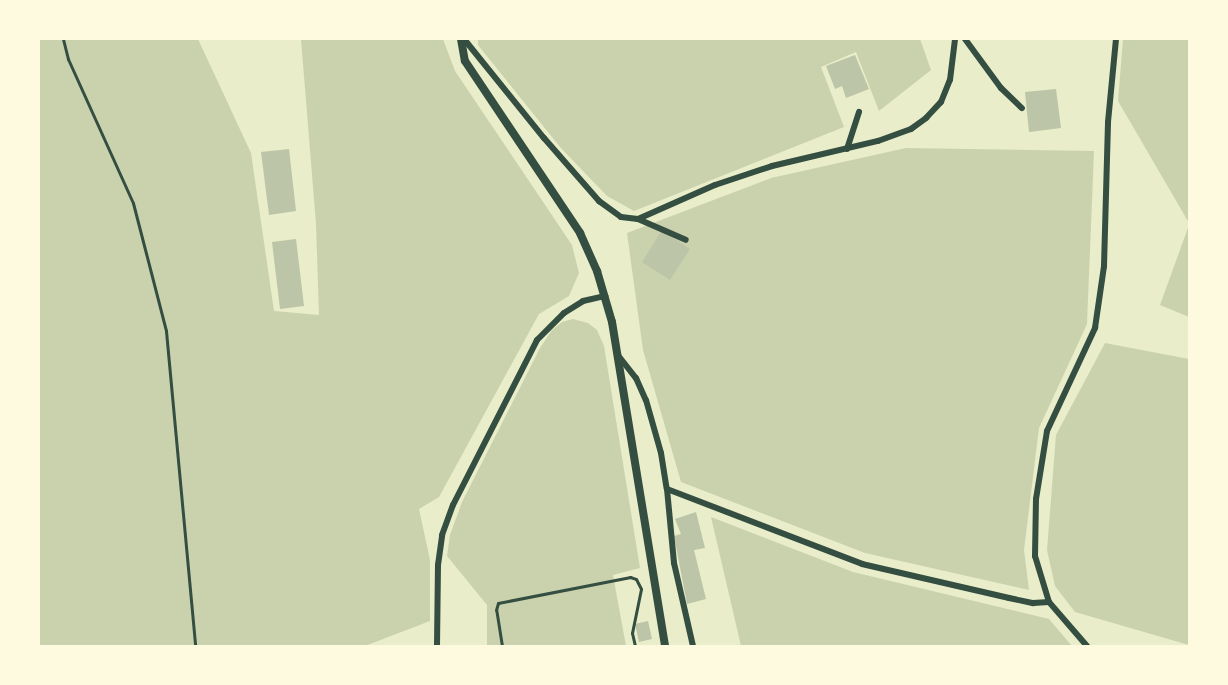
<!DOCTYPE html>
<style>
body{margin:0}
#map{position:relative;width:1228px;height:685px;overflow:hidden;background:#e9edc9;font-family:Rubik,sans-serif}
div>[style]{position:absolute}
.green>*{inset:0;background:#cad2ad}
.building>*{inset:0;background:#bcc5a7}
.path>*{height:3px;margin:-1.5px;padding:0 1.5px;transform-origin:1.5px;border-radius:1.5px;background:#344e41}
.service>*{height:3px;margin:-1.5px;padding:0 1.5px;transform-origin:1.5px;border-radius:1.5px;background:#344e41}
.minor>*{height:6px;margin:-3px;padding:0 3px;transform-origin:3px;border-radius:3px;background:#344e41}
.tertiary>*{height:8px;margin:-4px;padding:0 4px;transform-origin:4px;border-radius:4px;background:#344e41}
span{translate:-50% -50%;white-space:nowrap;text-align:center;line-height:1.15;-webkit-text-stroke:6px #fefae0;paint-order:stroke}
.frame{position:absolute;inset:0;border:40px solid #fefae0;pointer-events:none}
</style>
<div id="map">
<div class="green">
<i style="clip-path:polygon(39px 39px,198px 39px,251px 153px,274px 311px,319px 315px,316px 224px,301px 39px,443px 39px,455px 71px,572px 245px,579px 273px,569px 296px,539px 314px,439px 497px,419px 509px,430px 560px,430px 621px,365px 646px,39px 646px)"></i>
<i style="clip-path:polygon(478px 39px,920px 39px,931px 70px,879px 111px,856px 52px,821px 67px,844px 127px,634px 211px,607px 196px,560px 147px,478px 45px)"></i>
<i style="clip-path:polygon(1123px 39px,1189px 39px,1189px 223px,1118px 101px)"></i>
<i style="clip-path:polygon(906px 148px,1094px 151px,1087px 324px,1039px 428px,1024px 550px,1029px 590px,865px 553px,681px 482px,643px 350px,627px 233px,771px 178px)"></i>
<i style="clip-path:polygon(1189px 225px,1189px 317px,1160px 305px)"></i>
<i style="clip-path:polygon(573px 319px,588px 323px,597px 330px,604px 346px,640px 568px,613px 575px,626px 646px,487px 646px,487px 605px,447px 556px,450px 535px,462px 502px,540px 348px,552px 330px,562px 322px)"></i>
<i style="clip-path:polygon(1105px 343px,1189px 359px,1189px 645px,1075px 612px,1055px 586px,1047px 550px,1056px 435px)"></i>
<i style="clip-path:polygon(711px 517px,853px 572px,1049px 619px,1072px 646px,741px 646px)"></i>
</div>
<div class="building">
<i style="clip-path:polygon(855px 55px,869px 89px,846px 98px,842px 86px,835px 89px,826px 66px)"></i>
<i style="clip-path:polygon(1056px 89px,1061px 128px,1029px 132px,1025px 92px)"></i>
<i style="clip-path:polygon(289px 149px,296px 211px,269px 215px,261px 152px)"></i>
<i style="clip-path:polygon(662px 230px,690px 249px,670px 280px,642px 262px)"></i>
<i style="clip-path:polygon(296px 239px,304px 306px,280px 309px,272px 242px)"></i>
<i style="clip-path:polygon(696px 512px,705px 548px,694px 550px,706px 599px,687px 604px,674px 536px,681px 534px,675px 519px)"></i>
<i style="clip-path:polygon(648px 621px,652px 639px,639px 642px,635px 624px)"></i>
</div>
<div class="path">
<i style="left:63px;top:39px;width:21px;rotate:76deg"></i>
<i style="left:68px;top:59px;width:158px;rotate:65.7deg"></i>
<i style="left:133px;top:203px;width:132px;rotate:75.5deg"></i>
<i style="left:166px;top:331px;width:316px;rotate:84.7deg"></i>
</div>
<div class="service">
<i style="left:502px;top:646px;width:36px;rotate:-99deg"></i>
<i style="left:496px;top:610px;width:7px;rotate:-74deg"></i>
<i style="left:498px;top:603px;width:135px;rotate:-11.1deg"></i>
<i style="left:630px;top:577px;width:6px;rotate:18deg"></i>
<i style="left:636px;top:579px;width:11px;rotate:63deg"></i>
<i style="left:641px;top:589px;width:45px;rotate:101.6deg"></i>
<i style="left:632px;top:633px;width:13px;rotate:77deg"></i>
</div>
<div class="minor">
<i style="left:464px;top:39px;width:127px;rotate:51.1deg"></i>
<i style="left:544px;top:138px;width:84px;rotate:48.9deg"></i>
<i style="left:599px;top:201px;width:27px;rotate:36deg"></i>
<i style="left:621px;top:217px;width:17px;rotate:7deg"></i>
<i style="left:638px;top:219px;width:84px;rotate:-23.8deg"></i>
<i style="left:715px;top:185px;width:60px;rotate:-18.4deg"></i>
<i style="left:772px;top:166px;width:109px;rotate:-13.3deg"></i>
<i style="left:878px;top:141px;width:35px;rotate:-20deg"></i>
<i style="left:911px;top:129px;width:19px;rotate:-36deg"></i>
<i style="left:926px;top:118px;width:22px;rotate:-47deg"></i>
<i style="left:941px;top:102px;width:24px;rotate:-68deg"></i>
<i style="left:950px;top:80px;width:41px;rotate:-83deg"></i>
<i style="left:965px;top:39px;width:61px;rotate:53.7deg"></i>
<i style="left:1001px;top:88px;width:29px;rotate:44deg"></i>
<i style="left:847px;top:149px;width:39px;rotate:-72deg"></i>
<i style="left:638px;top:219px;width:52px;rotate:23.6deg"></i>
<i style="left:617px;top:354px;width:31px;rotate:52deg"></i>
<i style="left:636px;top:378px;width:24px;rotate:66deg"></i>
<i style="left:646px;top:400px;width:55px;rotate:74.2deg"></i>
<i style="left:661px;top:453px;width:36px;rotate:81deg"></i>
<i style="left:437px;top:646px;width:81px;rotate:-89.3deg"></i>
<i style="left:438px;top:565px;width:30px;rotate:-82deg"></i>
<i style="left:442px;top:535px;width:32px;rotate:-70deg"></i>
<i style="left:453px;top:505px;width:185px;rotate:-63deg"></i>
<i style="left:537px;top:340px;width:38px;rotate:-45deg"></i>
<i style="left:564px;top:313px;width:22px;rotate:-32deg"></i>
<i style="left:583px;top:301px;width:23px;rotate:-13deg"></i>
<i style="left:693px;top:646px;width:85px;rotate:-102.9deg"></i>
<i style="left:674px;top:563px;width:74px;rotate:-95.4deg"></i>
<i style="left:667px;top:489px;width:209px;rotate:21deg"></i>
<i style="left:862px;top:564px;width:151px;rotate:13deg"></i>
<i style="left:1009px;top:598px;width:25px;rotate:12deg"></i>
<i style="left:1033px;top:603px;width:16px;rotate:-4deg"></i>
<i style="left:1087px;top:646px;width:58px;rotate:-130.8deg"></i>
<i style="left:1049px;top:602px;width:48px;rotate:-106.9deg"></i>
<i style="left:1035px;top:556px;width:57px;rotate:-89deg"></i>
<i style="left:1036px;top:499px;width:69px;rotate:-80.8deg"></i>
<i style="left:1047px;top:431px;width:114px;rotate:-65deg"></i>
<i style="left:1095px;top:328px;width:63px;rotate:-81.7deg"></i>
<i style="left:1104px;top:266px;width:144px;rotate:-88.4deg"></i>
<i style="left:1108px;top:122px;width:83px;rotate:-84.5deg"></i>
</div>
<div class="tertiary">
<i style="left:461px;top:39px;width:22px;rotate:80deg"></i>
<i style="left:465px;top:61px;width:207px;rotate:56.2deg"></i>
<i style="left:580px;top:233px;width:42px;rotate:65.9deg"></i>
<i style="left:597px;top:271px;width:53px;rotate:73.6deg"></i>
<i style="left:612px;top:322px;width:328px;rotate:80.7deg"></i>
</div>
<div class="frame"></div>
</div>
